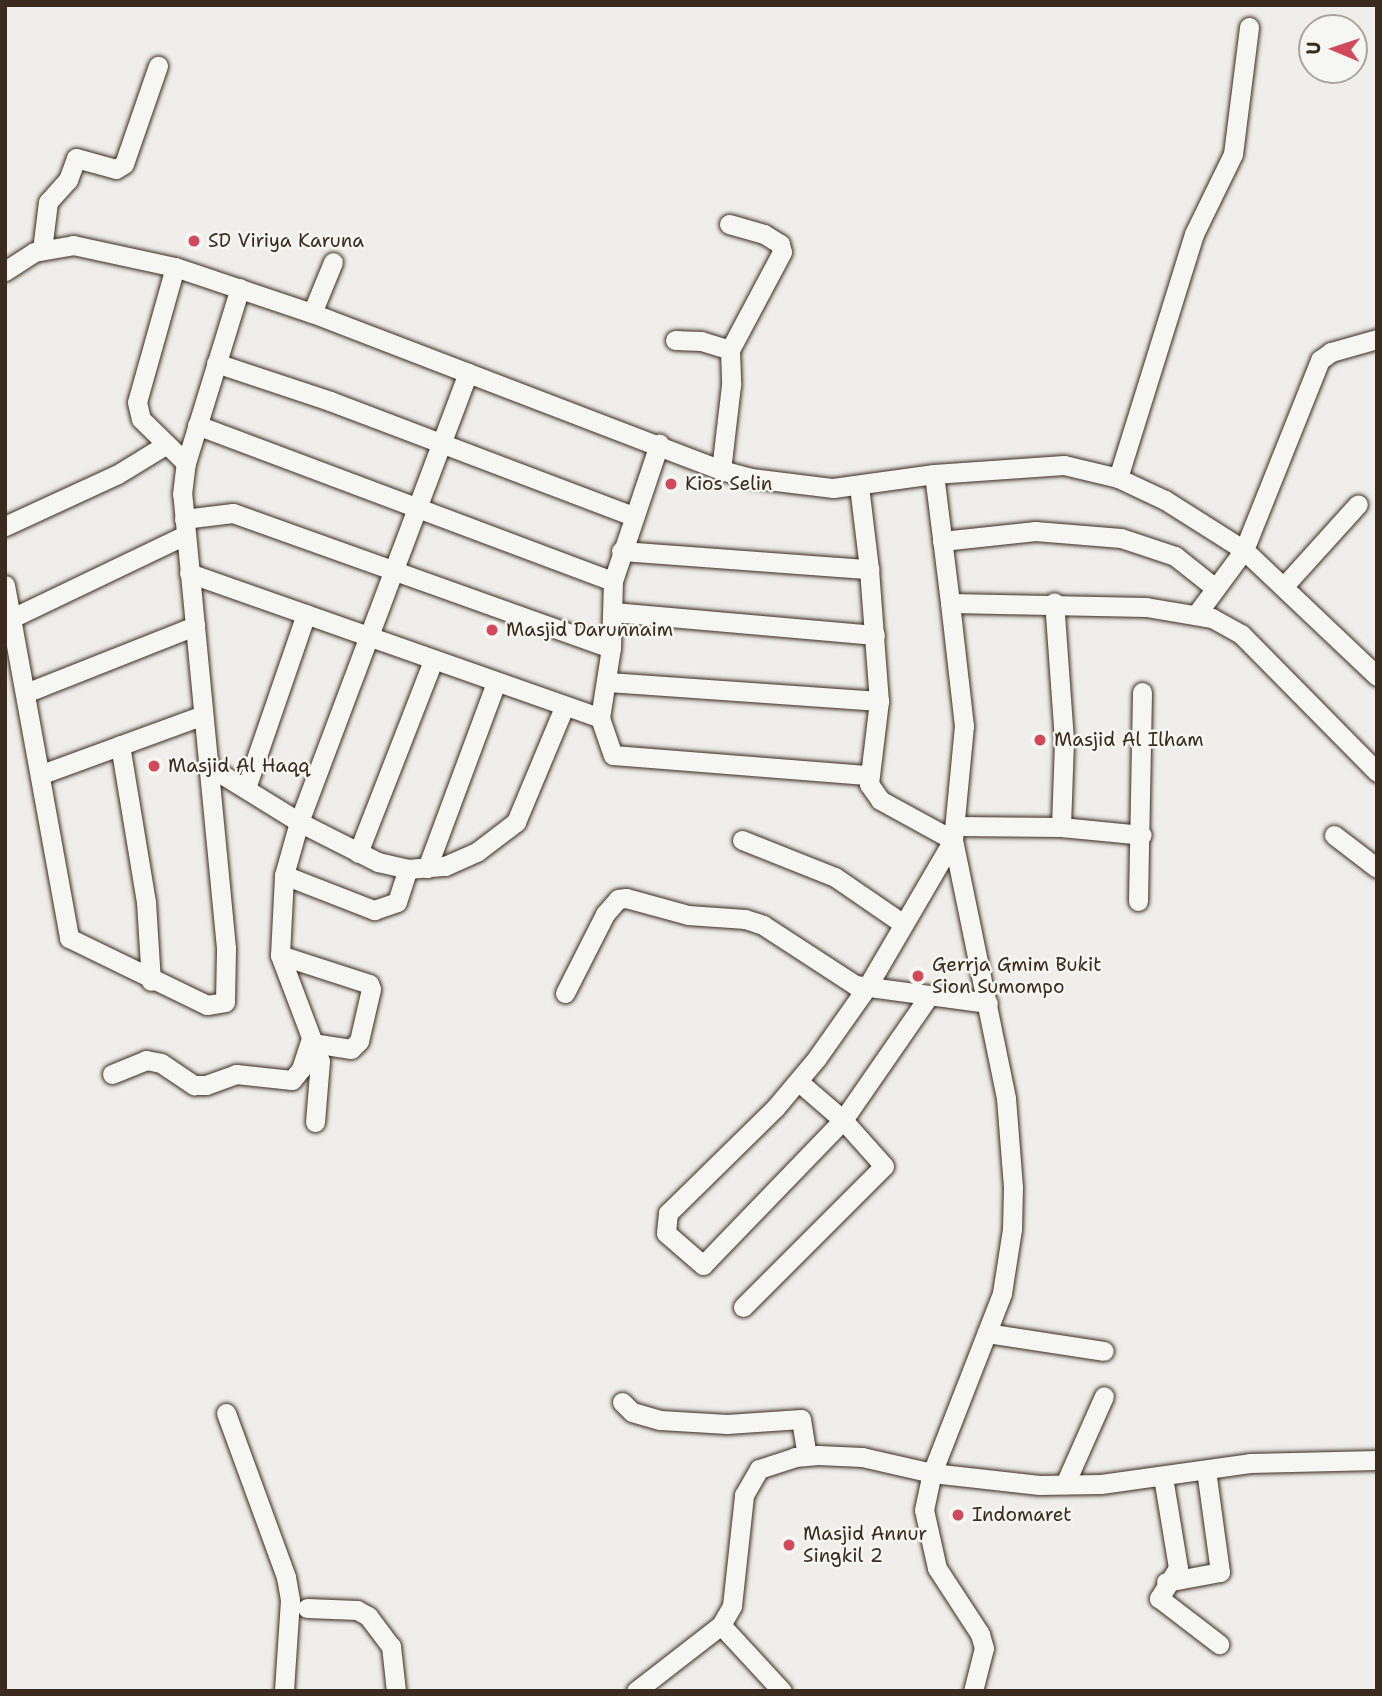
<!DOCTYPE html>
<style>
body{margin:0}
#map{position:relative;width:1382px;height:1696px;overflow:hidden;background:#efeeea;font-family:"Shantell Sans",sans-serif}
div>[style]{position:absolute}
.roads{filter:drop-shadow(0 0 2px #3b2a1e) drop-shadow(0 0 2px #3b2a1e)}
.minor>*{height:19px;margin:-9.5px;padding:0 9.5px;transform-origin:9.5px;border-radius:9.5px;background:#f6f6f2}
.dots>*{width:19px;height:19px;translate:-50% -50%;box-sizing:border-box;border:4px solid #f6f6f2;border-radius:50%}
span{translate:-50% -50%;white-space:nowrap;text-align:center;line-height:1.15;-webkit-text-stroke:5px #f6f6f2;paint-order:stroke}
.poi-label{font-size:19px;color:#3b2a1e}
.left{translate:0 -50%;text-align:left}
.frame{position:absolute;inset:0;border:7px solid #3b2a1e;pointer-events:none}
.north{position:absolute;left:1298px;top:14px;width:70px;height:70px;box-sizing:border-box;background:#f6f6f2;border:2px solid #aba49d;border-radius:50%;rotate:272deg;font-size:19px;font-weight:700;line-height:28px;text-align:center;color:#3b2a1e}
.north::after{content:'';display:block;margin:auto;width:24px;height:32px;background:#d1495b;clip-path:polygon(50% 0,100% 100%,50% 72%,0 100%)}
</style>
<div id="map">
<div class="roads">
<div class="minor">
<i style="left:729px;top:224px;width:36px;rotate:16deg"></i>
<i style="left:764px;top:234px;width:19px;rotate:32deg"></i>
<i style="left:780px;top:244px;width:8px;rotate:76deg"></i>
<i style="left:782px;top:252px;width:111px;rotate:118deg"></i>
<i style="left:42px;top:250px;width:48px;rotate:-82.9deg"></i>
<i style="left:48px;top:202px;width:30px;rotate:-48deg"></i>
<i style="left:68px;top:180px;width:23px;rotate:-70deg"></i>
<i style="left:76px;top:158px;width:41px;rotate:15.4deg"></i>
<i style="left:116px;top:169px;width:9px;rotate:-32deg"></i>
<i style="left:124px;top:164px;width:104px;rotate:-70.9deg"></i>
<i style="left:175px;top:267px;width:140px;rotate:105.7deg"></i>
<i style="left:137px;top:402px;width:17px;rotate:77deg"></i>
<i style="left:141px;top:419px;width:63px;rotate:44.4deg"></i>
<i style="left:5px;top:271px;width:35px;rotate:-33deg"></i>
<i style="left:34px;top:252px;width:40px;rotate:-10deg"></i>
<i style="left:73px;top:245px;width:104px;rotate:12.2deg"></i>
<i style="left:175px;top:267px;width:145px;rotate:18.6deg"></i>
<i style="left:312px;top:313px;width:438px;rotate:21deg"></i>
<i style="left:721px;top:470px;width:31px;rotate:15deg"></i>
<i style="left:751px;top:478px;width:83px;rotate:7deg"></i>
<i style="left:833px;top:488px;width:102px;rotate:-7.9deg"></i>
<i style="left:934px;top:474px;width:130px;rotate:82.9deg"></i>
<i style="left:312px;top:313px;width:55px;rotate:-67.6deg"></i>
<i style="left:675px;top:340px;width:26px;rotate:2deg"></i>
<i style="left:701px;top:341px;width:30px;rotate:17deg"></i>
<i style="left:730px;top:350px;width:35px;rotate:88deg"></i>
<i style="left:731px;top:385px;width:86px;rotate:96.7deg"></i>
<i style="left:216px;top:363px;width:120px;rotate:18.4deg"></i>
<i style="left:330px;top:401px;width:323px;rotate:20.8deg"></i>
<i style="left:197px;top:425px;width:444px;rotate:20.6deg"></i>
<i style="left:934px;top:474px;width:130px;rotate:-4deg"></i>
<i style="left:1064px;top:465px;width:56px;rotate:13.5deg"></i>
<i style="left:1118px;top:478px;width:52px;rotate:25.1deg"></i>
<i style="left:1165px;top:500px;width:93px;rotate:32.3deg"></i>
<i style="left:1244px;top:550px;width:183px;rotate:43.5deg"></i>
<i style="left:1118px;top:478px;width:256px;rotate:-72.7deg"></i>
<i style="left:1194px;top:234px;width:89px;rotate:-64deg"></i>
<i style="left:1233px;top:154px;width:128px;rotate:-82.8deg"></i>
<i style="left:859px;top:486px;width:84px;rotate:83.1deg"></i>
<i style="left:184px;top:519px;width:49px;rotate:-7deg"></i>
<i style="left:233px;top:513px;width:401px;rotate:19.7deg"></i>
<i style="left:5px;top:526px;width:124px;rotate:-24.7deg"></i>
<i style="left:118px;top:474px;width:57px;rotate:-31.5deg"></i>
<i style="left:942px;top:541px;width:94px;rotate:-6.1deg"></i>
<i style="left:1035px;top:531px;width:86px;rotate:4.7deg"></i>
<i style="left:1121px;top:538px;width:57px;rotate:18.4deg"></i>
<i style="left:1175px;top:556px;width:50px;rotate:38.5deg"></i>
<i style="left:621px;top:551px;width:249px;rotate:4.2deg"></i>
<i style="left:869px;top:569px;width:132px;rotate:85.7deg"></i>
<i style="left:879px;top:701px;width:84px;rotate:96.9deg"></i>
<i style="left:869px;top:784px;width:19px;rotate:55deg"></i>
<i style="left:880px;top:800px;width:83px;rotate:28.7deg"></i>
<i style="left:953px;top:840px;width:170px;rotate:120.3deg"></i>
<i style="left:867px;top:987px;width:87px;rotate:125.2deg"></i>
<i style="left:817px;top:1058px;width:65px;rotate:130deg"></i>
<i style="left:775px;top:1108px;width:150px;rotate:135.5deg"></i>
<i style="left:668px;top:1213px;width:20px;rotate:96deg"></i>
<i style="left:666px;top:1233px;width:49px;rotate:40.9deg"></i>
<i style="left:703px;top:1265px;width:202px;rotate:-46deg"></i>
<i style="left:843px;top:1120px;width:151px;rotate:-55.3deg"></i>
<i style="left:189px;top:573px;width:436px;rotate:19.4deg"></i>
<i style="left:600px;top:718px;width:71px;rotate:-81.1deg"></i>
<i style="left:611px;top:648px;width:67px;rotate:-88.3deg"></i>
<i style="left:613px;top:581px;width:145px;rotate:-71.4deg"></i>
<i style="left:5px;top:585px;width:359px;rotate:79.7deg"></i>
<i style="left:69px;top:938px;width:153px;rotate:25.9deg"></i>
<i style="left:207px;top:1005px;width:18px;rotate:-9deg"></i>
<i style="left:225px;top:1002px;width:54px;rotate:-88.9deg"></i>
<i style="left:226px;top:948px;width:456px;rotate:-95.5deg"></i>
<i style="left:182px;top:494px;width:31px;rotate:-83deg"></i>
<i style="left:186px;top:463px;width:183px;rotate:-72.9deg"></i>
<i style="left:1284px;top:586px;width:110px;rotate:-47.9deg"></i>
<i style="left:613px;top:612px;width:263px;rotate:5deg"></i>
<i style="left:1196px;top:615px;width:81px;rotate:-53.6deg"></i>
<i style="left:1244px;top:550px;width:205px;rotate:-68.2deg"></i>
<i style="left:1320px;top:360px;width:14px;rotate:-36deg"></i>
<i style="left:1331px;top:352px;width:48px;rotate:-15.8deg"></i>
<i style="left:12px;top:618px;width:192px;rotate:-25.6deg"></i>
<i style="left:608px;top:682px;width:272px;rotate:4deg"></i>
<i style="left:28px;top:692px;width:180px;rotate:-21.6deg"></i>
<i style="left:600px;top:718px;width:39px;rotate:71deg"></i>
<i style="left:613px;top:755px;width:257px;rotate:4.5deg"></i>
<i style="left:120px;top:745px;width:159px;rotate:80.6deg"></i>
<i style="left:146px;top:902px;width:79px;rotate:86.4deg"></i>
<i style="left:210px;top:767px;width:105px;rotate:31.7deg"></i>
<i style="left:299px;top:822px;width:89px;rotate:26.9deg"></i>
<i style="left:378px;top:862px;width:31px;rotate:13deg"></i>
<i style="left:408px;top:869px;width:37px;rotate:-5deg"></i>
<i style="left:445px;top:866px;width:36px;rotate:-24deg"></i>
<i style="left:478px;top:851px;width:48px;rotate:-37.3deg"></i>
<i style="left:516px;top:822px;width:125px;rotate:-67.3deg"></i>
<i style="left:42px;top:774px;width:171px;rotate:-20.1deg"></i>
<i style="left:246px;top:788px;width:184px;rotate:-71deg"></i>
<i style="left:955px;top:826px;width:106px;rotate:0.5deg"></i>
<i style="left:1061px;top:827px;width:87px;rotate:-88deg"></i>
<i style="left:1064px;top:740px;width:138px;rotate:-94.1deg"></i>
<i style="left:1061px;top:827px;width:81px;rotate:5.6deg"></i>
<i style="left:1334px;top:835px;width:54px;rotate:37.5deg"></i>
<i style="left:742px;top:840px;width:100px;rotate:21.7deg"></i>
<i style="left:835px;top:877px;width:81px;rotate:34.5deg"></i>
<i style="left:358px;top:853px;width:206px;rotate:-68.7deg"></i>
<i style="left:427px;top:868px;width:198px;rotate:-69.6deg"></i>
<i style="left:284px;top:875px;width:97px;rotate:21.3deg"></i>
<i style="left:374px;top:910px;width:24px;rotate:-19deg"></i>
<i style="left:397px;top:902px;width:35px;rotate:-72deg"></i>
<i style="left:1138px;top:901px;width:209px;rotate:-88.9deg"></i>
<i style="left:280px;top:955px;width:94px;rotate:18deg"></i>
<i style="left:369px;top:984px;width:5px;rotate:68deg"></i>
<i style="left:371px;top:989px;width:53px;rotate:103deg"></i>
<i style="left:359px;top:1041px;width:11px;rotate:135deg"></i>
<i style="left:351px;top:1049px;width:38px;rotate:-171deg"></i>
<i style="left:565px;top:993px;width:89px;rotate:-63.1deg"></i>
<i style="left:605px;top:914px;width:20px;rotate:-49deg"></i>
<i style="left:618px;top:899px;width:8px;rotate:-7deg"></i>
<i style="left:626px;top:898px;width:64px;rotate:15.3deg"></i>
<i style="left:688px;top:915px;width:57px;rotate:4deg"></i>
<i style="left:745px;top:919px;width:19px;rotate:18deg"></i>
<i style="left:763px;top:925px;width:110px;rotate:33.1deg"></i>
<i style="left:855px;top:985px;width:134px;rotate:7.7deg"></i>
<i style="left:112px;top:1074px;width:37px;rotate:-22deg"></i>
<i style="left:146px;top:1060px;width:15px;rotate:11deg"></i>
<i style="left:161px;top:1063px;width:40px;rotate:34deg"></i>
<i style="left:194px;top:1085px;width:12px"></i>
<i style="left:206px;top:1085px;width:32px;rotate:-20deg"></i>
<i style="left:236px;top:1074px;width:56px;rotate:6.1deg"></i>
<i style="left:292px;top:1080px;width:14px;rotate:-51deg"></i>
<i style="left:301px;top:1069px;width:32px;rotate:-72deg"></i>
<i style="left:315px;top:1122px;width:61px;rotate:-85.3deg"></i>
<i style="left:320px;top:1061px;width:113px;rotate:-110.7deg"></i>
<i style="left:280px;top:955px;width:80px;rotate:-87.1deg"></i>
<i style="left:284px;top:875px;width:55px;rotate:-74.2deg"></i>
<i style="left:299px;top:822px;width:480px;rotate:-69.4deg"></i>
<i style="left:743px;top:1307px;width:199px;rotate:-45deg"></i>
<i style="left:884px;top:1166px;width:62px;rotate:-131.7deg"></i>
<i style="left:843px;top:1120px;width:58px;rotate:-139.2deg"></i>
<i style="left:987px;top:1333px;width:118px;rotate:8.7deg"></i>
<i style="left:622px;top:1402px;width:14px;rotate:45deg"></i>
<i style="left:632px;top:1412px;width:29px;rotate:16deg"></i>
<i style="left:660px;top:1420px;width:67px;rotate:3.4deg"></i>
<i style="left:727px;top:1424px;width:74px;rotate:-3.9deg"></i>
<i style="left:801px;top:1419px;width:36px;rotate:81deg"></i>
<i style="left:226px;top:1413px;width:175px;rotate:69.9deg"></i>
<i style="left:286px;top:1577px;width:23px;rotate:80deg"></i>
<i style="left:290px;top:1600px;width:91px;rotate:93.8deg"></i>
<i style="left:1163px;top:1477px;width:92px;rotate:80.6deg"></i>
<i style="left:1178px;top:1568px;width:36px;rotate:122deg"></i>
<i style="left:1159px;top:1598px;width:76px;rotate:37.5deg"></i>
<i style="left:1065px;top:1484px;width:96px;rotate:-66.1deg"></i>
<i style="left:1166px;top:1582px;width:55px;rotate:-10.5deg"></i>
<i style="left:1220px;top:1572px;width:103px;rotate:-97.8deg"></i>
<i style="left:307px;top:1608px;width:50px;rotate:2.3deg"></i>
<i style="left:357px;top:1610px;width:13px;rotate:29deg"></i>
<i style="left:368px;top:1616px;width:38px;rotate:53deg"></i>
<i style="left:391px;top:1646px;width:45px;rotate:83.7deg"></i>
<i style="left:721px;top:1625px;width:90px;rotate:47.3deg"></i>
<i style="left:636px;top:1691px;width:108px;rotate:-37.8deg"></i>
<i style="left:721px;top:1625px;width:22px;rotate:-60deg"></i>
<i style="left:732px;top:1606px;width:112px;rotate:-83.8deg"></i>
<i style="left:744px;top:1495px;width:30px;rotate:-60deg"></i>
<i style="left:759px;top:1469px;width:38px;rotate:-18deg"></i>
<i style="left:795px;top:1457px;width:23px;rotate:-5deg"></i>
<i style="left:818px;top:1455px;width:44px;rotate:2.6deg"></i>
<i style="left:862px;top:1457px;width:72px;rotate:12.9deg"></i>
<i style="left:932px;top:1473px;width:193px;rotate:-68.7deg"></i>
<i style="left:1002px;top:1293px;width:65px;rotate:-81.1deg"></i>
<i style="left:1012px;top:1229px;width:42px;rotate:-88.6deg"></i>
<i style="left:1013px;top:1187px;width:89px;rotate:-94.5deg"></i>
<i style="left:1006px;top:1098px;width:263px;rotate:-101.6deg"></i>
<i style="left:953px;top:840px;width:115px;rotate:-84.5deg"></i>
<i style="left:964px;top:726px;width:124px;rotate:-96.5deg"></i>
<i style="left:950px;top:603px;width:196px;rotate:1.2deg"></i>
<i style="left:1146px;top:607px;width:67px;rotate:9.5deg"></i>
<i style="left:1212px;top:618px;width:33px;rotate:29deg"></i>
<i style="left:1241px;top:634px;width:194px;rotate:45.4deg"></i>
<i style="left:973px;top:1691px;width:44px;rotate:-75.7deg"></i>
<i style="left:984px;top:1648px;width:15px;rotate:-106deg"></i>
<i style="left:980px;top:1634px;width:79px;rotate:-123.1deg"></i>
<i style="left:937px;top:1568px;width:59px;rotate:-102.6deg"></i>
<i style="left:924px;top:1510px;width:38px;rotate:-78deg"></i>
<i style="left:932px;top:1473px;width:108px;rotate:6.4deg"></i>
<i style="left:1039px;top:1485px;width:62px;rotate:-0.9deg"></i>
<i style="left:1101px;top:1484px;width:150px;rotate:-8deg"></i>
<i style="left:1250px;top:1463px;width:127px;rotate:-1.4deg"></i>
</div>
</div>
<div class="dots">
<i style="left:194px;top:241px;background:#d1495b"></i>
<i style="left:671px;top:484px;background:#d1495b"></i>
<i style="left:492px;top:630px;background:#d1495b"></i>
<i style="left:1040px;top:740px;background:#d1495b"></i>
<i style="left:154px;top:766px;background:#d1495b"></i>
<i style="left:918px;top:976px;background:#d1495b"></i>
<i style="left:958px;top:1515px;background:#d1495b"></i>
<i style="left:789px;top:1545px;background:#d1495b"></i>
</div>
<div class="poi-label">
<span class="left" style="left:208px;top:241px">SD Viriya Karuna</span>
<span class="left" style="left:685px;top:484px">Kios Selin</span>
<span class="left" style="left:506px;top:630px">Masjid Darunnaim</span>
<span class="left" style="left:1054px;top:740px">Masjid Al Ilham</span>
<span class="left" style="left:168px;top:766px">Masjid Al Haqq</span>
<span class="left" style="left:932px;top:976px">Gerrja Gmim Bukit<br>Sion Sumompo</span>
<span class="left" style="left:972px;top:1515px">Indomaret</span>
<span class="left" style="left:803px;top:1545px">Masjid Annur<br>Singkil 2</span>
</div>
<div class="frame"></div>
<div class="north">U</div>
</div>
